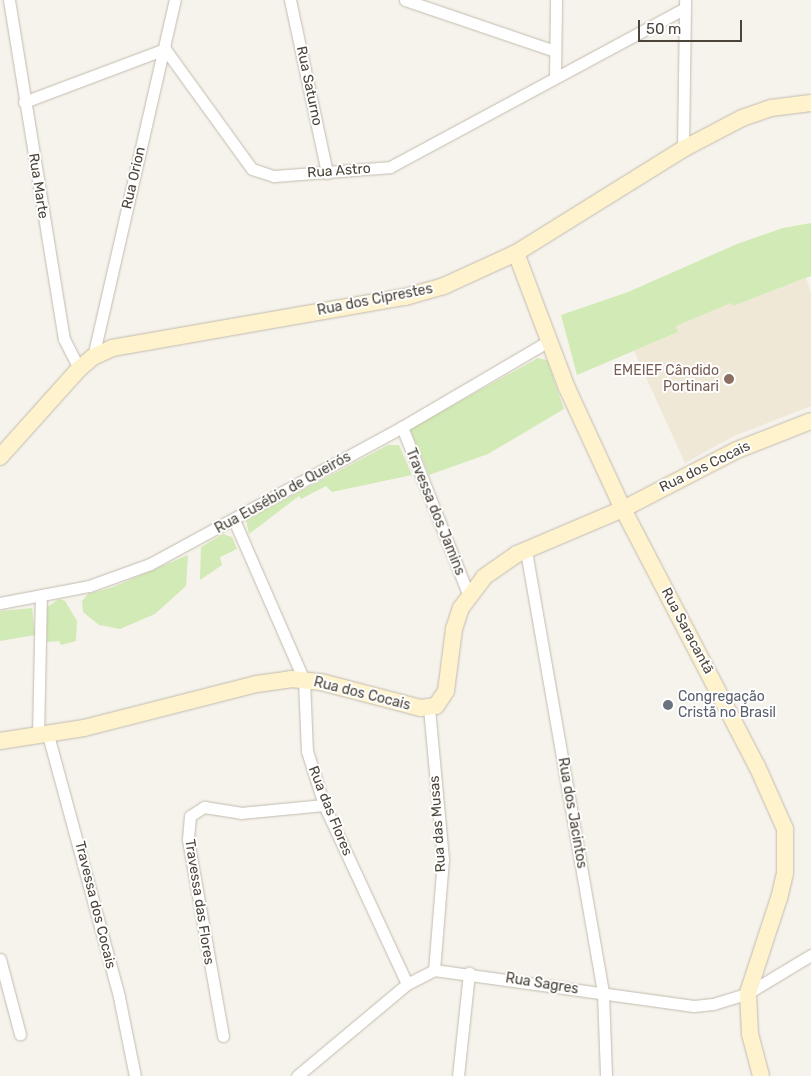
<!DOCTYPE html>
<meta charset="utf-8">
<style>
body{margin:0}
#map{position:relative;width:811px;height:1076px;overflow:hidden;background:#f6f3ec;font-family:Rubik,sans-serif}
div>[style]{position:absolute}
.education>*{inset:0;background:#efe8d6}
.green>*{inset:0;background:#d2eab5}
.roads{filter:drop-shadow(0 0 1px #c2bbae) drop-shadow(0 0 1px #c2bbae)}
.street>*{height:11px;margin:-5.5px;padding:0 5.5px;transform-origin:5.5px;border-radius:5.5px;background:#fff}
.secondary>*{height:16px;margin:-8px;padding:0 8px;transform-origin:8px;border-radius:8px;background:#fff3cd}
.dots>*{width:14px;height:14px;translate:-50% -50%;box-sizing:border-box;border:2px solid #fff;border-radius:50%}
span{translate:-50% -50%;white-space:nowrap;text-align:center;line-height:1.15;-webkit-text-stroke:4px #fff;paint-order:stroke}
.street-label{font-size:14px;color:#4b4439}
.education-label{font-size:14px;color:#785e54}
.right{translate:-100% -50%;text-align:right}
.worship-label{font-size:14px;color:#5b616d}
.left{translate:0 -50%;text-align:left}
.scale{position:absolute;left:638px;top:20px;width:104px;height:22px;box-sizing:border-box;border:2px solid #4b4439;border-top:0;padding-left:6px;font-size:15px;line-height:18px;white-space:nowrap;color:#4b4439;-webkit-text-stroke:4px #fff;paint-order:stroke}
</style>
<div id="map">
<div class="education">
<i style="clip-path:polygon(806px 278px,811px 293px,811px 406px,732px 437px,685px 463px,634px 351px,678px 332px,676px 326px,731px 303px,733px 306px)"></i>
</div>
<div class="green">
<i style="clip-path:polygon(811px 223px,811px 276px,733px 306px,731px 303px,676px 326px,678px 332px,577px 375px,561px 315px,628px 292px,737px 244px,783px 228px)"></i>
<i style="clip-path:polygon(538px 358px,547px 360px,564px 409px,488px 454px,429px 475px,410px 429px)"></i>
<i style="clip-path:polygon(388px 445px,399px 445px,412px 475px,332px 492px,326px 486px,301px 499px,299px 496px,249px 534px,246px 520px)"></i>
<i style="clip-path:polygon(223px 534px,232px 537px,237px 549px,220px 557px,222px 565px,200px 580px,201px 547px)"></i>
<i style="clip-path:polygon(188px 555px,186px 586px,155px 614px,120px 629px,99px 625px,83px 612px,82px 601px,88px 594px,113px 587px)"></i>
<i style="clip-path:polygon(59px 599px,65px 601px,77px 621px,76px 641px,61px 645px,59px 641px,47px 642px,47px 607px)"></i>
<i style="clip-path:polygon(32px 608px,35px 635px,0 641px,0 611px)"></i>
</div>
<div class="roads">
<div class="street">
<i style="left:9px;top:0;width:343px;rotate:80.8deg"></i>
<i style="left:64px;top:339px;width:34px;rotate:63deg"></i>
<i style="left:290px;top:0;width:177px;rotate:77.9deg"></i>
<i style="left:405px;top:0;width:158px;rotate:18.8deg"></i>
<i style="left:555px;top:76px;width:76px;rotate:-89.2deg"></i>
<i style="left:24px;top:102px;width:151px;rotate:-20.6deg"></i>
<i style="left:165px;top:49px;width:148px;rotate:54.1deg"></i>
<i style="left:252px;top:169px;width:23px;rotate:18deg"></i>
<i style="left:274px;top:176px;width:116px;rotate:-4.4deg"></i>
<i style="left:390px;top:167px;width:335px;rotate:-28.3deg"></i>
<i style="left:683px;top:149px;width:148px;rotate:-89.2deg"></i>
<i style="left:93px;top:357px;width:366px;rotate:-77.1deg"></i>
<i style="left:402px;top:427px;width:182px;rotate:68.4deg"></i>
<i style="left:234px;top:520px;width:175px;rotate:66.4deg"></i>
<i style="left:304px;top:680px;width:71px;rotate:87.6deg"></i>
<i style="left:307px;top:751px;width:57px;rotate:72.5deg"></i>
<i style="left:324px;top:805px;width:197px;rotate:65.1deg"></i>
<i style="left:526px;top:551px;width:449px;rotate:80.1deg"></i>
<i style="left:603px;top:993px;width:83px;rotate:87.9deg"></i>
<i style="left:0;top:603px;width:91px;rotate:-10.8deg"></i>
<i style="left:89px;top:586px;width:65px;rotate:-19.8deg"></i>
<i style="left:150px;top:564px;width:287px;rotate:-28.5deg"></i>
<i style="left:402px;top:427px;width:172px;rotate:-30.4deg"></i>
<i style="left:429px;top:708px;width:152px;rotate:84.7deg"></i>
<i style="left:443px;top:859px;width:111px;rotate:94.6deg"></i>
<i style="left:48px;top:735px;width:271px;rotate:74.8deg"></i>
<i style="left:119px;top:997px;width:81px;rotate:78.6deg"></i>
<i style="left:38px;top:736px;width:139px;rotate:-88.8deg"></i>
<i style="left:0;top:959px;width:78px;rotate:75.1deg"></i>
<i style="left:223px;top:1036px;width:200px;rotate:-100.1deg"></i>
<i style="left:188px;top:839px;width:23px;rotate:-85deg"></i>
<i style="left:190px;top:816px;width:17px;rotate:-33deg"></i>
<i style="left:204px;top:807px;width:37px;rotate:9deg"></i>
<i style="left:241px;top:813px;width:83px;rotate:-5.5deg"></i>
<i style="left:297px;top:1076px;width:143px;rotate:-39.9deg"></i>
<i style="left:407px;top:984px;width:30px;rotate:-27deg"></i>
<i style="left:434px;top:970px;width:262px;rotate:7.9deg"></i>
<i style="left:694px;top:1006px;width:19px;rotate:-6deg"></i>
<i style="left:713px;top:1004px;width:37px;rotate:-17deg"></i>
<i style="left:748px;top:993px;width:74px;rotate:-31.1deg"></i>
<i style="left:458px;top:1076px;width:104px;rotate:-83.9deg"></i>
</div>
<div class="secondary">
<i style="left:516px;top:253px;width:144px;rotate:69.3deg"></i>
<i style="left:567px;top:388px;width:133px;rotate:65.2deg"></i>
<i style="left:623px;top:509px;width:290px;rotate:62.5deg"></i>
<i style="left:757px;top:766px;width:69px;rotate:66deg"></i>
<i style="left:785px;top:829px;width:44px;rotate:90deg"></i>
<i style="left:785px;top:873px;width:26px;rotate:103deg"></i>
<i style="left:779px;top:898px;width:100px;rotate:108.1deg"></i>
<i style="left:748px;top:993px;width:41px;rotate:87.2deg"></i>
<i style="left:750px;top:1034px;width:43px;rotate:75.3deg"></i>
<i style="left:0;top:457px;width:118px;rotate:-48.1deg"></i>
<i style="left:79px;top:369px;width:18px;rotate:-41deg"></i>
<i style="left:93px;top:357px;width:21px;rotate:-25deg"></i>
<i style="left:112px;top:348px;width:297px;rotate:-9.9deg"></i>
<i style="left:405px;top:297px;width:41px;rotate:-15.8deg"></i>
<i style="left:444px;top:286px;width:79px;rotate:-24.6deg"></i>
<i style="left:516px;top:253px;width:197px;rotate:-31.9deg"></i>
<i style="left:683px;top:149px;width:67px;rotate:-27.7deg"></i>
<i style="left:742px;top:118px;width:31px;rotate:-19deg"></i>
<i style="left:771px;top:108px;width:40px;rotate:-7.1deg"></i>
<i style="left:0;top:741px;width:85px;rotate:-8.8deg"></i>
<i style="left:84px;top:728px;width:179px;rotate:-14.3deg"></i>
<i style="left:257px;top:684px;width:34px;rotate:-8deg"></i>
<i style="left:291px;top:679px;width:30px;rotate:6deg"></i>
<i style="left:321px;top:682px;width:103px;rotate:14.6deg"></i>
<i style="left:421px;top:708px;width:15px;rotate:-8deg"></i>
<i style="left:436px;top:706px;width:18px;rotate:-56deg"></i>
<i style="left:446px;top:691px;width:63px;rotate:-82.6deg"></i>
<i style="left:454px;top:629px;width:22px;rotate:-72deg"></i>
<i style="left:461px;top:608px;width:39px;rotate:-53deg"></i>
<i style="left:484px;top:577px;width:40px;rotate:-34.9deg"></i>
<i style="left:517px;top:554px;width:115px;rotate:-23deg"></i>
<i style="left:623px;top:509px;width:128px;rotate:-27.4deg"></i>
<i style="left:737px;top:450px;width:79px;rotate:-21.4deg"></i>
</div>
</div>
<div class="dots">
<i style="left:729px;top:379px;background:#8d6e63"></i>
<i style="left:668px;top:705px;background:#6b7280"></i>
</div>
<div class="street-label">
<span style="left:309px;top:86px;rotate:78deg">Rua Saturno</span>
<span style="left:339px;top:171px;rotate:-4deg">Rua Astro</span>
<span style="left:134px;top:178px;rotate:-77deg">Rua Orion</span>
<span style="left:38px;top:186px;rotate:81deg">Rua Marte</span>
<span style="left:375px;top:300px;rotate:-11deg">Rua dos Ciprestes</span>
<span style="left:705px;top:467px;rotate:-26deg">Rua dos Cocais</span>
<span style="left:283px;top:493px;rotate:-29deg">Rua Eusébio de Queirós</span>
<span style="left:435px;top:512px;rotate:68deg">Travessa dos Jamins</span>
<span style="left:687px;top:631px;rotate:62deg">Rua Saracantã</span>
<span style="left:362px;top:694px;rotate:14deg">Rua dos Cocais</span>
<span style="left:330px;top:811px;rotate:68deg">Rua das Flores</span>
<span style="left:572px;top:813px;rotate:80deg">Rua dos Jacintos</span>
<span style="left:438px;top:824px;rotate:-94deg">Rua das Musas</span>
<span style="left:199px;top:902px;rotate:81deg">Travessa das Flores</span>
<span style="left:95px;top:905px;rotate:76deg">Travessa dos Cocais</span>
<span style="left:542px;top:984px;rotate:9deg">Rua Sagres</span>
</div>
<div class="education-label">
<span class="right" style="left:719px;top:379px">EMEIEF Cândido<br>Portinari</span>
</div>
<div class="worship-label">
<span class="left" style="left:678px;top:705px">Congregação<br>Cristã no Brasil</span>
</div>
<div class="scale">50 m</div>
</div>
